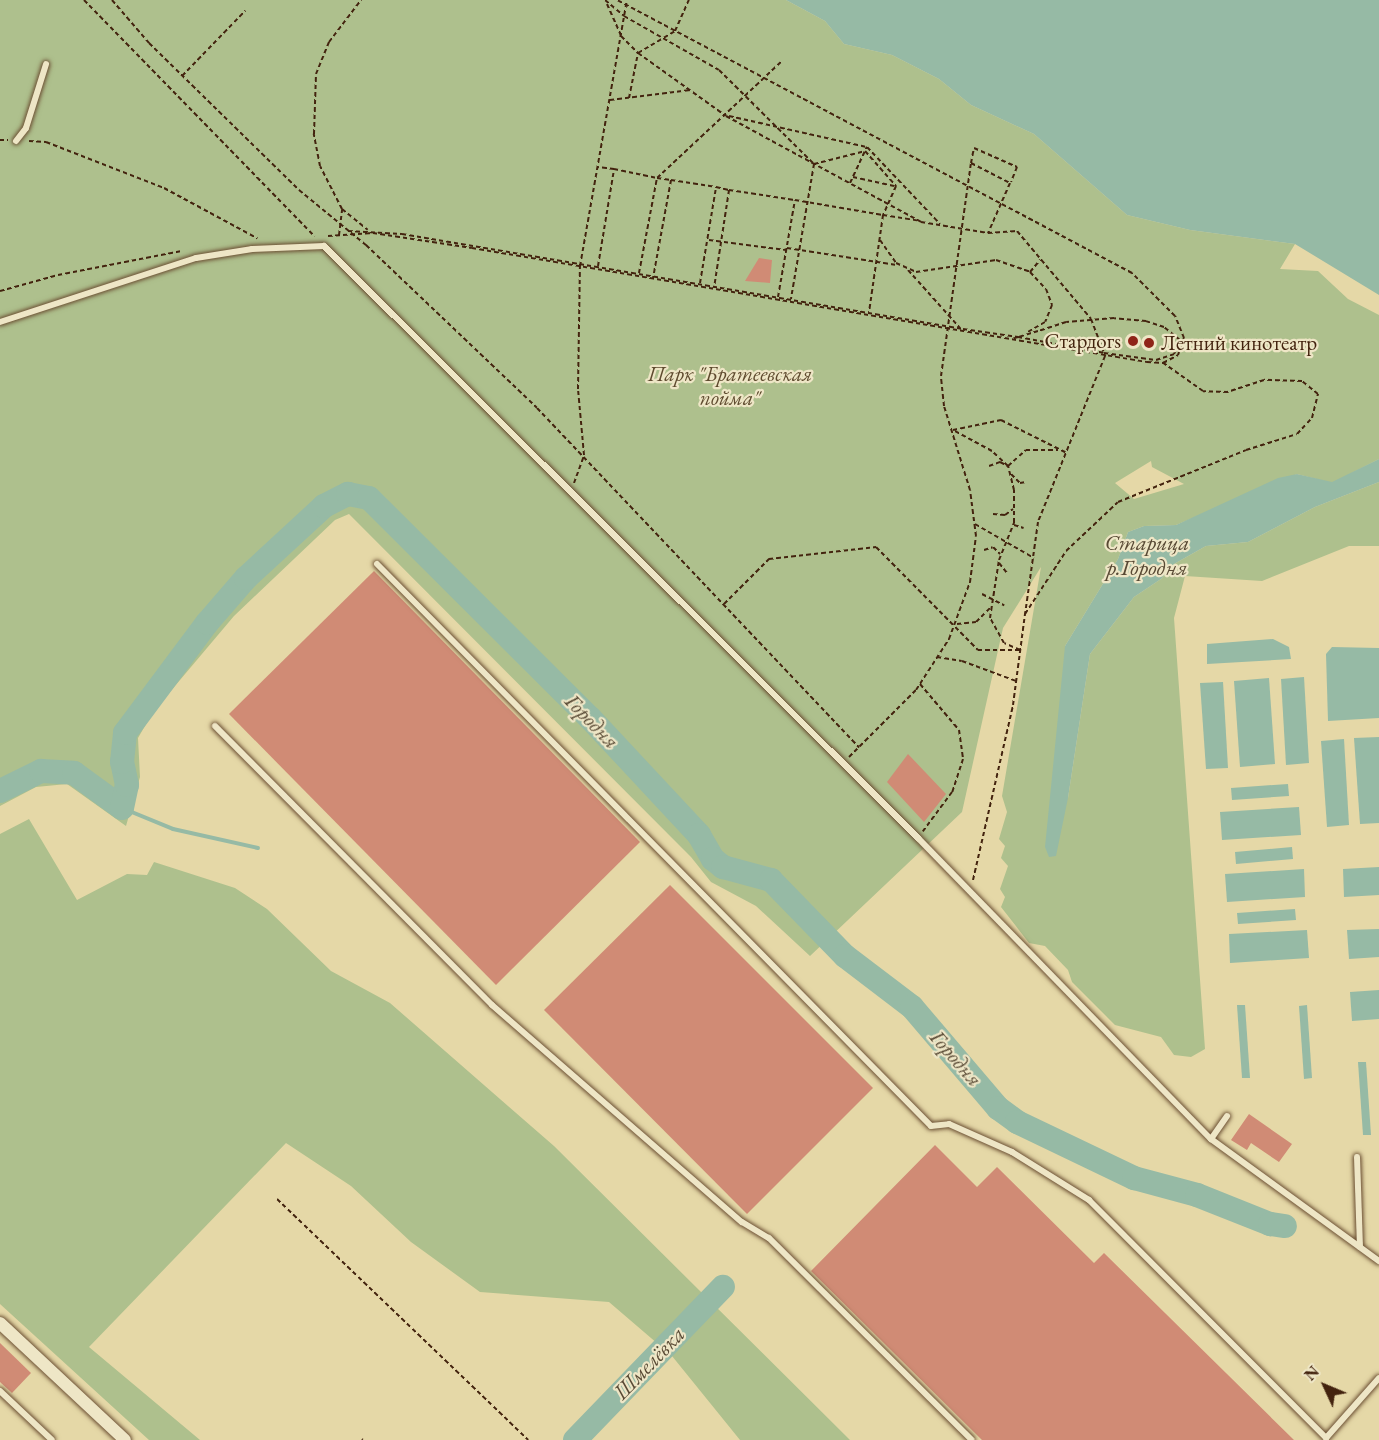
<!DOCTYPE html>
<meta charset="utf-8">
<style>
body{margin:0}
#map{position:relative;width:1379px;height:1440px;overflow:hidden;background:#e5d8a7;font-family:"EB Garamond",serif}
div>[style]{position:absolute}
.green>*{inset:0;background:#aec08d}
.water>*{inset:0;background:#96baa5}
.stream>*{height:4px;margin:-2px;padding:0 2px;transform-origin:2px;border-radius:2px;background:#96baa5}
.river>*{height:24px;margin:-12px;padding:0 12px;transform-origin:12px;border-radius:12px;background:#96baa5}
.building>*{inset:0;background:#d08b75}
.path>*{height:2px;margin-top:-1px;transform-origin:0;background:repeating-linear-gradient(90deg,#43230e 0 4.5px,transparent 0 7.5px)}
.roads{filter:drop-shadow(0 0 2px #6c5034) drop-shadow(0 0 2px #6c5034)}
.service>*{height:6px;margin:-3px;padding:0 3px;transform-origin:3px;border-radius:3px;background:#eee6c6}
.minor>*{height:12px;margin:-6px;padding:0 6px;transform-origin:6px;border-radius:6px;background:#eee6c6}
.dots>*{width:16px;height:16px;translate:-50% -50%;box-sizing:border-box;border:3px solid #eee6c6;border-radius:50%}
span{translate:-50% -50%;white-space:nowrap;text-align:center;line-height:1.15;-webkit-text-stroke:4.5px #eee6c6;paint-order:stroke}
.poi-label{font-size:21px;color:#43230e}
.right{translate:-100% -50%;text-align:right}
.left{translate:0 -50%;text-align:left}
.park-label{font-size:21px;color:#5e4a2e;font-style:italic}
.water-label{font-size:22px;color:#584934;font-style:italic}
.north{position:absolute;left:1295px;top:1356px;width:60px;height:60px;-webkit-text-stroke:4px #eee6c6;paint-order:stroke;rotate:314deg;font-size:16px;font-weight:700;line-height:24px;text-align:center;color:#43230e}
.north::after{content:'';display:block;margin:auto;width:21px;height:27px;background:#43230e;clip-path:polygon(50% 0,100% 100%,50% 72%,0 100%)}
</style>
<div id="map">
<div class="green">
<i style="clip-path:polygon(evenodd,0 0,786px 0,825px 21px,844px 44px,892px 55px,939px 79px,971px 105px,1034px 134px,1127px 215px,1190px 230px,1295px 244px,1280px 269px,1318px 271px,1348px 299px,1379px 315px,1379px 459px,1332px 483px,1297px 474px,1176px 525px,1144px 526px,1128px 532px,1118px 559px,1065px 646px,1068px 798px,1090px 654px,1134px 597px,1161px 579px,1174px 564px,1206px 546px,1248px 542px,1315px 507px,1379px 482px,1379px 546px,1349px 546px,1262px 581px,1185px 576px,1174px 618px,1205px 1049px,1191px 1057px,1174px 1055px,1161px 1037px,1115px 1025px,1072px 982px,1068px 970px,1045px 946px,1029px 943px,1001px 907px,1005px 897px,1000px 889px,1008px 866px,1001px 858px,1005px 846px,999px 839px,1007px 812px,1002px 796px,1041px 567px,1003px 628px,962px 812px,810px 956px,756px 906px,711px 882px,691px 857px,349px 514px,335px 520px,234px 616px,153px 712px,138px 738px,140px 777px,126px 826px,67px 784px,36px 787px,0 806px,0 0,1151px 461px,1152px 467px,1184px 484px,1134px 499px,1115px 483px,1151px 461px)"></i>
<i style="clip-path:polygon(29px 819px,77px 900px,127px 874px,147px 875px,154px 862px,235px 888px,267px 909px,331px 971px,390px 1003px,554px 1146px,850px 1440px,740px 1440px,672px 1356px,609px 1302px,480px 1292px,411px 1242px,351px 1186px,286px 1143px,89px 1347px,200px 1440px,149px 1440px,0 1304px,0 834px)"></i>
</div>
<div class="water">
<i style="clip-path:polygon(786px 0,1379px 0,1379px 295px,1295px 244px,1190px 230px,1127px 215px,1034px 134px,971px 105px,939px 79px,892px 55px,844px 44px,825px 21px)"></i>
<i style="clip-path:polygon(1379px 459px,1379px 482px,1315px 507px,1248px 542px,1206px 546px,1174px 564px,1161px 579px,1134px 597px,1090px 654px,1068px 798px,1056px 856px,1049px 857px,1045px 847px,1065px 646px,1118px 559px,1128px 532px,1144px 526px,1176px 525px,1278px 478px,1297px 474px,1332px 482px)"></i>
<i style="clip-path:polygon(1273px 639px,1289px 647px,1291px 659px,1207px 664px,1207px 644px)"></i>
<i style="clip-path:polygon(1332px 647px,1379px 648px,1379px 718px,1328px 721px,1326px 654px)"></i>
<i style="clip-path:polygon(1304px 677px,1309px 763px,1286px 765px,1281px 679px)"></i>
<i style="clip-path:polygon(1269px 678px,1275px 764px,1240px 767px,1234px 681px)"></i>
<i style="clip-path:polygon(1223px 682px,1228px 768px,1206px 769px,1200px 683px)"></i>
<i style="clip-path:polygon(1379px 737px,1379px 823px,1360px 824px,1354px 738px)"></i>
<i style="clip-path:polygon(1344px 739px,1349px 825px,1327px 827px,1321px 741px)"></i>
<i style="clip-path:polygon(1288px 784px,1289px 796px,1232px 800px,1231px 788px)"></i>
<i style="clip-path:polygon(1299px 807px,1301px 835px,1222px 840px,1220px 812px)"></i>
<i style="clip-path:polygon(1292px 847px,1293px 859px,1236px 864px,1235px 852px)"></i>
<i style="clip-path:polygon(1379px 867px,1379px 895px,1344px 897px,1343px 869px)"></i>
<i style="clip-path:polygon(1304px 869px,1305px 897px,1227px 902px,1225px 874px)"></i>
<i style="clip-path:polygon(1295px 909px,1296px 920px,1238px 924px,1237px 913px)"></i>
<i style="clip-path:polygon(1379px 929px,1379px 957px,1349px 959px,1347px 930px)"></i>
<i style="clip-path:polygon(1307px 930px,1309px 958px,1230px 963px,1229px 934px)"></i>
<i style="clip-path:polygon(1379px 990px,1379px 1019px,1352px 1021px,1350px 992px)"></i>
<i style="clip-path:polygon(1237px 1005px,1245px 1005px,1250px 1078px,1242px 1078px)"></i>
<i style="clip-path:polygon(1307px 1005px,1312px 1078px,1304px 1079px,1299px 1006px)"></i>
<i style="clip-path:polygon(1358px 1062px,1366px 1062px,1371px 1135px,1363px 1135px)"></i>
</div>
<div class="stream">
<i style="left:122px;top:808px;width:55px;rotate:22.4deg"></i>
<i style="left:173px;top:829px;width:87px;rotate:12.6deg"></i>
</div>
<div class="river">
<i style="left:0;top:791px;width:46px;rotate:-26deg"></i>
<i style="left:41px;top:771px;width:33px;rotate:3deg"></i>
<i style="left:74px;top:773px;width:59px;rotate:36.1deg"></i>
<i style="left:122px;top:808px;width:24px;rotate:-78deg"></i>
<i style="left:127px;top:785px;width:24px;rotate:-102deg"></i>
<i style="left:122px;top:762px;width:29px;rotate:-84deg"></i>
<i style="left:125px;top:733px;width:137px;rotate:-53.3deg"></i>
<i style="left:207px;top:623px;width:60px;rotate:-49.1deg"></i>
<i style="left:246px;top:578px;width:106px;rotate:-42.7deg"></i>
<i style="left:324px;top:506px;width:27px;rotate:-27deg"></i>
<i style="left:348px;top:494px;width:21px;rotate:11deg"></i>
<i style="left:369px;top:498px;width:312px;rotate:44.9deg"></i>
<i style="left:590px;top:718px;width:160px;rotate:47deg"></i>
<i style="left:699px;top:835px;width:28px;rotate:60deg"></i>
<i style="left:713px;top:859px;width:13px;rotate:39deg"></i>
<i style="left:723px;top:867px;width:50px;rotate:15.2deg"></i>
<i style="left:771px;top:880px;width:106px;rotate:45.8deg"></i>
<i style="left:845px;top:956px;width:84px;rotate:37.3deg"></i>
<i style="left:912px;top:1007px;width:133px;rotate:49.6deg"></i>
<i style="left:998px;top:1108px;width:24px;rotate:36deg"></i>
<i style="left:1017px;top:1122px;width:130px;rotate:25.6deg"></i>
<i style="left:1134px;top:1178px;width:65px;rotate:15.1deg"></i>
<i style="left:1197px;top:1195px;width:79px;rotate:21.7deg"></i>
<i style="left:1270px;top:1224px;width:15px;rotate:8deg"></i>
<i style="left:575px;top:1440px;width:213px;rotate:-46deg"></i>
</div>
<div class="building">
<i style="clip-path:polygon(759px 258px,772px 260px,770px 283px,745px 281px)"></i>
<i style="clip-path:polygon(374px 571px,640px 842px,496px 985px,229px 714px)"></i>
<i style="clip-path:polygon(908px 754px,946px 794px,924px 822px,887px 782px)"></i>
<i style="clip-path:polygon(670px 885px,873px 1088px,747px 1214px,544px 1010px)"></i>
<i style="clip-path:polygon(1249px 1114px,1292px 1144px,1279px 1162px,1251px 1143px,1247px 1150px,1231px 1140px)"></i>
<i style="clip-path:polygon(935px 1145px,977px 1187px,997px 1167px,1094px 1263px,1104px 1253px,1294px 1440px,982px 1440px,811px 1271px)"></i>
<i style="clip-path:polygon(0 1343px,31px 1373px,12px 1393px,0 1382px)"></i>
</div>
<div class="path">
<i style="left:84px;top:0;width:330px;rotate:45.7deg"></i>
<i style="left:112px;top:0;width:57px;rotate:49.3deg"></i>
<i style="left:149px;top:43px;width:210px;rotate:44.4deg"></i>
<i style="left:299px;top:190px;width:87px;rotate:39.4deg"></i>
<i style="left:366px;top:245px;width:236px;rotate:43.6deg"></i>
<i style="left:537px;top:408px;width:468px;rotate:46.5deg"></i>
<i style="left:605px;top:0;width:25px;rotate:40deg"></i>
<i style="left:624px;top:16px;width:109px;rotate:29.6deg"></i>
<i style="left:719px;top:70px;width:134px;rotate:44.7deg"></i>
<i style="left:814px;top:164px;width:137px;rotate:99.7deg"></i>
<i style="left:607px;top:4px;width:35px;rotate:66deg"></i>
<i style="left:621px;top:36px;width:24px;rotate:45deg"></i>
<i style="left:638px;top:53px;width:108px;rotate:35.6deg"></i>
<i style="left:726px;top:116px;width:222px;rotate:28.5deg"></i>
<i style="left:921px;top:222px;width:68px;rotate:9.3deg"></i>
<i style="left:988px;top:233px;width:29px;rotate:-4deg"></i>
<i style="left:1017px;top:231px;width:115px;rotate:49.9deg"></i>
<i style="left:1091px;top:319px;width:40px;rotate:69deg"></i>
<i style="left:1105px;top:356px;width:179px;rotate:112deg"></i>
<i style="left:1038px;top:522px;width:93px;rotate:98deg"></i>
<i style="left:182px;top:76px;width:91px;rotate:-45.9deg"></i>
<i style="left:629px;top:98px;width:46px;rotate:-78.7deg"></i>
<i style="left:638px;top:53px;width:43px;rotate:-30.7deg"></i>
<i style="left:675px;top:31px;width:34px;rotate:-66deg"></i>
<i style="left:610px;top:100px;width:81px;rotate:-7.1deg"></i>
<i style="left:729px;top:116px;width:141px;rotate:12.7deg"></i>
<i style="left:0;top:140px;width:8px"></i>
<i style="left:29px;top:141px;width:17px;rotate:3deg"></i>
<i style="left:46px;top:142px;width:127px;rotate:21.3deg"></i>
<i style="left:164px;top:188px;width:106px;rotate:28.3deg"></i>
<i style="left:971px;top:163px;width:15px;rotate:-79deg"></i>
<i style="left:974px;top:148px;width:47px;rotate:23.8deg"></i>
<i style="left:1017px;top:167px;width:16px;rotate:112deg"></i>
<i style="left:814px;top:164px;width:53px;rotate:-14.3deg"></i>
<i style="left:865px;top:151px;width:47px;rotate:48.5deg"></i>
<i style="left:896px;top:186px;width:32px;rotate:114deg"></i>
<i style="left:883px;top:215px;width:36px;rotate:9deg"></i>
<i style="left:614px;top:169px;width:44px;rotate:11.8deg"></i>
<i style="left:657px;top:178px;width:170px;rotate:-43.1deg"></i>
<i style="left:853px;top:177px;width:42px;rotate:12.4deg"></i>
<i style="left:671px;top:180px;width:46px;rotate:8.8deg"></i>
<i style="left:850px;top:183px;width:40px;rotate:-65deg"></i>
<i style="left:867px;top:147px;width:106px;rotate:46.5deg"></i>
<i style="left:729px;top:190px;width:66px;rotate:8.7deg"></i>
<i style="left:342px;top:209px;width:33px;rotate:39deg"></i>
<i style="left:348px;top:231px;width:54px;rotate:3.2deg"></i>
<i style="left:402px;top:234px;width:569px;rotate:9.61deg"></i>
<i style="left:963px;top:329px;width:56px;rotate:8.3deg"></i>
<i style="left:1018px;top:337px;width:87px;rotate:10.5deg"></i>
<i style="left:1104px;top:353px;width:52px;rotate:7.7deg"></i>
<i style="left:1156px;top:360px;width:19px;rotate:-18deg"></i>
<i style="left:1174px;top:354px;width:15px;rotate:-67deg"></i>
<i style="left:1180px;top:340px;width:21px;rotate:-141deg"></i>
<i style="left:1164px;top:327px;width:19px;rotate:-162deg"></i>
<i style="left:1146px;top:321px;width:32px;rotate:-175deg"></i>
<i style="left:1114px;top:318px;width:48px;rotate:175.2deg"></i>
<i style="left:1066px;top:322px;width:29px;rotate:162deg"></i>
<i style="left:1038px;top:331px;width:21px;rotate:163deg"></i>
<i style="left:1018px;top:337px;width:6px;rotate:162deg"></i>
<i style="left:339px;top:235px;width:26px;rotate:-83deg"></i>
<i style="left:342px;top:209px;width:48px;rotate:-117.1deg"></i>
<i style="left:320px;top:166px;width:33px;rotate:-101deg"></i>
<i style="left:314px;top:134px;width:60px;rotate:-88.1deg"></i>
<i style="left:316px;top:74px;width:35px;rotate:-68deg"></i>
<i style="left:329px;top:42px;width:53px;rotate:-52.7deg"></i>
<i style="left:328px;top:236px;width:45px;rotate:-3.8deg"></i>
<i style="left:373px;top:233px;width:100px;rotate:8.6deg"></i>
<i style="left:472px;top:248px;width:685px;rotate:9.59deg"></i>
<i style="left:1147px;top:362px;width:16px;rotate:4deg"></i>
<i style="left:1163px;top:363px;width:17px;rotate:-28deg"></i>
<i style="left:1178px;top:355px;width:18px;rotate:-71deg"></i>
<i style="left:1184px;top:338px;width:24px;rotate:-112deg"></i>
<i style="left:1175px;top:316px;width:61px;rotate:-135deg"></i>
<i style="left:1132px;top:273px;width:583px;rotate:-152.07deg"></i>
<i style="left:709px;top:240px;width:78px;rotate:7.4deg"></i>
<i style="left:880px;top:240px;width:28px;rotate:55deg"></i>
<i style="left:896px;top:263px;width:22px;rotate:24deg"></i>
<i style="left:916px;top:272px;width:81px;rotate:-8.5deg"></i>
<i style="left:996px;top:260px;width:36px;rotate:19deg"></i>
<i style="left:1030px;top:272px;width:23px;rotate:47deg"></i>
<i style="left:1046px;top:289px;width:17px;rotate:69deg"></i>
<i style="left:1052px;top:305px;width:18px;rotate:112deg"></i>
<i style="left:1045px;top:322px;width:22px;rotate:150deg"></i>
<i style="left:787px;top:248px;width:111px;rotate:8.8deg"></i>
<i style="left:598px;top:266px;width:98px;rotate:-80.6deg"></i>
<i style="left:614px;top:169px;width:16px;rotate:-173deg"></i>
<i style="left:908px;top:270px;width:78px;rotate:48.1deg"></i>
<i style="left:1030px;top:272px;width:16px;rotate:-50deg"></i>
<i style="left:639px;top:273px;width:97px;rotate:-79.3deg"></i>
<i style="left:657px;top:178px;width:14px;rotate:8deg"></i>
<i style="left:671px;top:180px;width:100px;rotate:100.4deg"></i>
<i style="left:700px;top:283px;width:97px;rotate:-80.5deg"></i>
<i style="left:716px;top:187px;width:13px;rotate:13deg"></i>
<i style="left:729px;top:190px;width:99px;rotate:98.7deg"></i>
<i style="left:0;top:291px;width:60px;rotate:-15.4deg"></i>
<i style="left:58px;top:275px;width:126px;rotate:-11deg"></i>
<i style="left:778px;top:297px;width:98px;rotate:-80.1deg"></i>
<i style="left:795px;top:200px;width:89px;rotate:9.7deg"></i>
<i style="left:883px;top:215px;width:98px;rotate:98.2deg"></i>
<i style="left:989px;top:466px;width:12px;rotate:-20deg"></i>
<i style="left:1000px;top:462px;width:9px;rotate:27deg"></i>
<i style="left:1008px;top:466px;width:24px;rotate:-42deg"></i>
<i style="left:1026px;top:450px;width:32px"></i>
<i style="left:1011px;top:474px;width:13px;rotate:45deg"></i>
<i style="left:1020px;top:483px;width:6px;rotate:-9deg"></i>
<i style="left:574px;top:483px;width:30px;rotate:-70deg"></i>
<i style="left:584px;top:455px;width:66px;rotate:-95.2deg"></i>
<i style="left:578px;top:389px;width:123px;rotate:-89.1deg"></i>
<i style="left:580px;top:266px;width:270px;rotate:-80deg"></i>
<i style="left:993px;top:514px;width:12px;rotate:5deg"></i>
<i style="left:1005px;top:515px;width:10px;rotate:-37deg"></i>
<i style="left:975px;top:524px;width:68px;rotate:30deg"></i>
<i style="left:1014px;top:525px;width:10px;rotate:17deg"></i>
<i style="left:984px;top:550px;width:9px;rotate:-18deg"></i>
<i style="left:993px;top:547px;width:10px;rotate:45deg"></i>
<i style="left:999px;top:563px;width:13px;rotate:51deg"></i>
<i style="left:982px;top:594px;width:25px;rotate:27deg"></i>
<i style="left:724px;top:604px;width:64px;rotate:-45deg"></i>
<i style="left:769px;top:559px;width:108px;rotate:-6.4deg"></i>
<i style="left:876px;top:547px;width:145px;rotate:45.3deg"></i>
<i style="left:978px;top:650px;width:42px"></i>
<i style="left:1020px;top:650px;width:17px;rotate:-156deg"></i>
<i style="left:1004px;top:643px;width:29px;rotate:-119deg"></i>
<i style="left:990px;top:618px;width:59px;rotate:-81.2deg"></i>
<i style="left:999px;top:560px;width:40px;rotate:-68deg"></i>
<i style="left:1014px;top:523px;width:33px;rotate:-90deg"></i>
<i style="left:1014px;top:490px;width:25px;rotate:-104deg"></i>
<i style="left:1008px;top:466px;width:22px;rotate:-137deg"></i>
<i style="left:992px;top:451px;width:44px;rotate:-151.7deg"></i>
<i style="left:953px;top:430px;width:49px;rotate:-11.8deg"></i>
<i style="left:1001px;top:420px;width:72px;rotate:26.6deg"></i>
<i style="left:957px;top:624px;width:19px;rotate:-6deg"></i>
<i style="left:976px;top:622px;width:20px;rotate:-45deg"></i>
<i style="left:937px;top:657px;width:25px;rotate:9deg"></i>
<i style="left:962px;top:661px;width:58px;rotate:20.3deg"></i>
<i style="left:920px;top:684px;width:60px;rotate:49.7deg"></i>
<i style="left:959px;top:730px;width:29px;rotate:82deg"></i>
<i style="left:963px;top:759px;width:35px;rotate:108deg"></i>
<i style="left:952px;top:792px;width:49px;rotate:126.6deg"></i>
<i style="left:849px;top:757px;width:95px;rotate:-45deg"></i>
<i style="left:916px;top:690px;width:61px;rotate:-57.1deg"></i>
<i style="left:949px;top:639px;width:61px;rotate:-69.8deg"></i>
<i style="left:970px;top:582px;width:46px;rotate:-82.6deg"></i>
<i style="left:976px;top:536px;width:46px;rotate:-97.4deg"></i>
<i style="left:970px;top:490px;width:88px;rotate:-107.2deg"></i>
<i style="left:944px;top:406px;width:30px;rotate:-96deg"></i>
<i style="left:941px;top:376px;width:215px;rotate:-82deg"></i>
<i style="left:971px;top:163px;width:44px;rotate:27.1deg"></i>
<i style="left:1010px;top:183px;width:55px;rotate:113.7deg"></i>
<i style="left:973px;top:880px;width:180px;rotate:-77.1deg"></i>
<i style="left:1013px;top:705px;width:92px;rotate:-82.5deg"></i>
<i style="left:1025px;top:614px;width:75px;rotate:-56.9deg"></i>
<i style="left:1066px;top:551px;width:71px;rotate:-43.3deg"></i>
<i style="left:1118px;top:502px;width:138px;rotate:-22.1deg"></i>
<i style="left:1246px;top:450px;width:53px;rotate:-17.4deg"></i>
<i style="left:1297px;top:434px;width:22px;rotate:-47deg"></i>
<i style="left:1312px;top:418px;width:25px;rotate:-76deg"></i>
<i style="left:1318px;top:394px;width:21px;rotate:-141deg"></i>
<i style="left:1302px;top:381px;width:38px;rotate:-178deg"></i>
<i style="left:1264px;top:380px;width:38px;rotate:162deg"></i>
<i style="left:1228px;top:392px;width:25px;rotate:-178deg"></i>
<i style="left:1203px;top:391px;width:50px;rotate:-144.7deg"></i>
<i style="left:277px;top:1199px;width:348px;rotate:43.8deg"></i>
<i style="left:362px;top:1439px;width:1px;rotate:45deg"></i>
</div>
<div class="roads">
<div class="service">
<i style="left:16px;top:141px;width:16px;rotate:-52deg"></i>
<i style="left:26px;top:128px;width:67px;rotate:-72.6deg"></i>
<i style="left:0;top:322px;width:206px;rotate:-18.1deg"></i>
<i style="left:196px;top:258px;width:57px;rotate:-9.1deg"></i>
<i style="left:252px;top:249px;width:72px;rotate:-2.4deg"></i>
<i style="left:324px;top:246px;width:839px;rotate:44.9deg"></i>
<i style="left:918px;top:838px;width:420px;rotate:45.8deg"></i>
<i style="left:1211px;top:1139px;width:208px;rotate:36deg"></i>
<i style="left:377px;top:564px;width:789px;rotate:45.41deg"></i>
<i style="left:931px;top:1126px;width:18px;rotate:-6deg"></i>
<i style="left:949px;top:1124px;width:69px;rotate:24deg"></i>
<i style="left:1012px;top:1152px;width:91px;rotate:31.9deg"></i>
<i style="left:1089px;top:1200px;width:336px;rotate:45.1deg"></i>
<i style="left:1326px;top:1438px;width:80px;rotate:-48.5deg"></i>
<i style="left:215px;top:726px;width:393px;rotate:45.2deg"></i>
<i style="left:492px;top:1005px;width:331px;rotate:41deg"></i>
<i style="left:742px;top:1222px;width:31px;rotate:31deg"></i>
<i style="left:769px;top:1238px;width:286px;rotate:44.9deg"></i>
<i style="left:1211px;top:1139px;width:28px;rotate:-55deg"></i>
<i style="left:1357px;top:1157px;width:90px;rotate:88.1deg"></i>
<i style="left:0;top:1391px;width:71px;rotate:43.3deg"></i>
</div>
<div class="minor">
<i style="left:0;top:1323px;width:171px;rotate:43.1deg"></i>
</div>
</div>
<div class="dots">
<i style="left:1133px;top:341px;background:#8f2418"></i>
<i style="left:1149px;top:343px;background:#8f2418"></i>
</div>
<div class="poi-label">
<span class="right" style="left:1121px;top:341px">Стардогs</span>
<span class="left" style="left:1161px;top:343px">Летний кинотеатр</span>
</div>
<div class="park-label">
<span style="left:730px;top:386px">Парк "Братеевская<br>пойма"</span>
</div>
<div class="water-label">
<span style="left:1147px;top:555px">Старица<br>р.Городня</span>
<span style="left:592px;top:721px;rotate:46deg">Городня</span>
<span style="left:956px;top:1058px;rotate:49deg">Городня</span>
<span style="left:649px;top:1363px;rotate:-46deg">Шмелёвка</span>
</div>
<div class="north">N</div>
</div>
